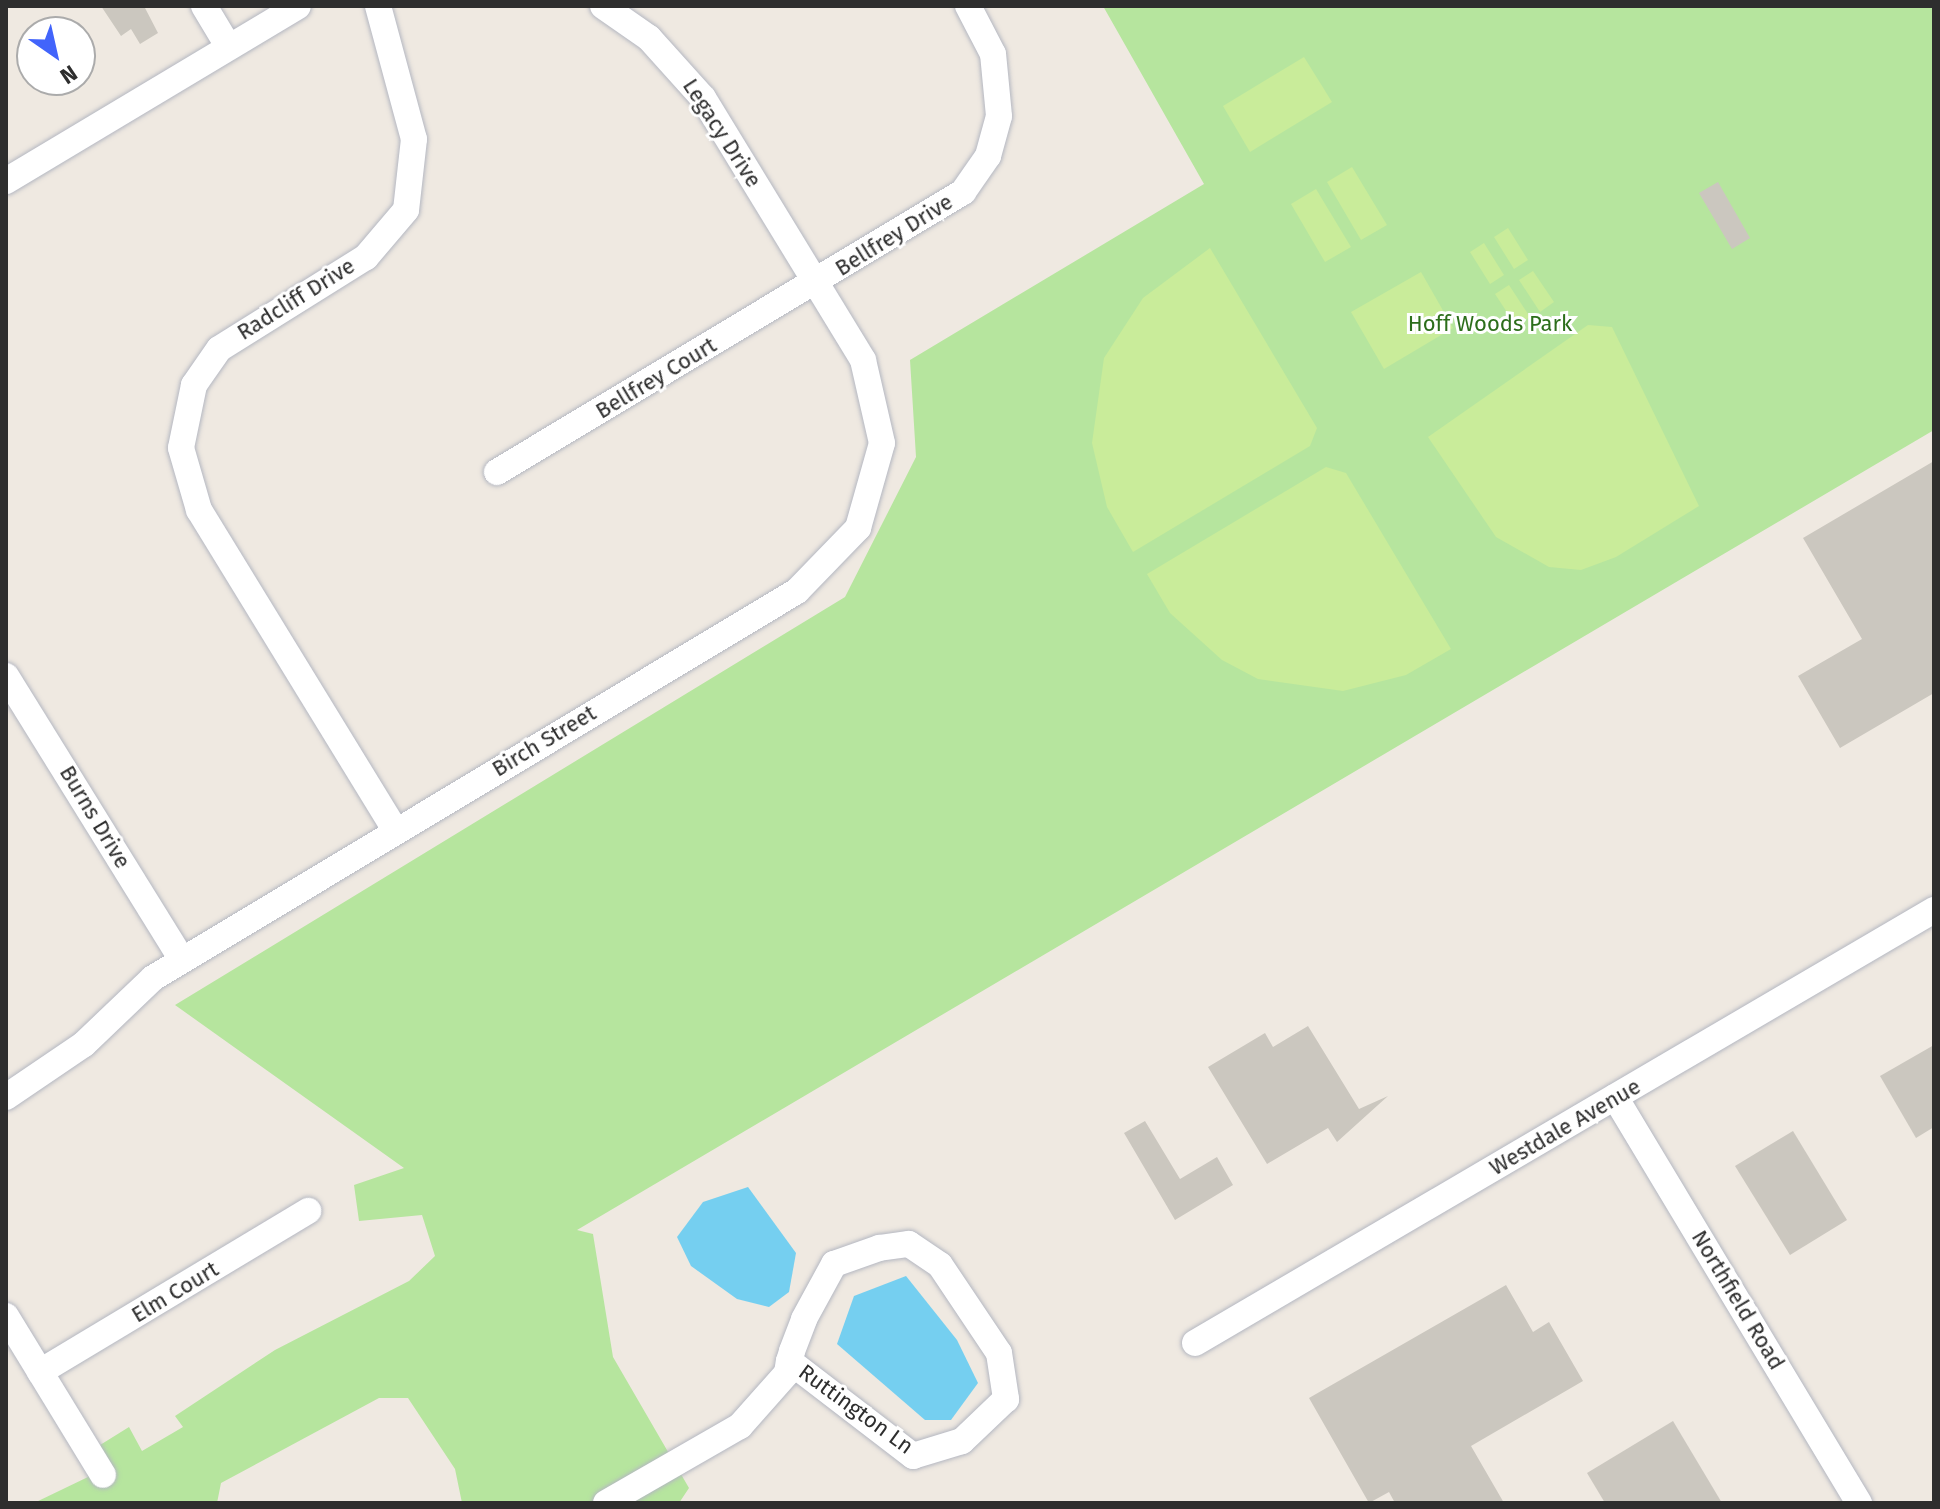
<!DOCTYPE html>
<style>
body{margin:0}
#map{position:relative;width:1940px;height:1509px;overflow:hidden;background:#efe9e1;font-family:"Fira Sans",sans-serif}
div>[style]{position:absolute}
.green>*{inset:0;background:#b6e59e}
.pitch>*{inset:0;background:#c9ec9a}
.water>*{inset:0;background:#75cff0}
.building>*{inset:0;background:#cbc7bf}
.roads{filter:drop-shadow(0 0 2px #b4b7c1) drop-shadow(0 0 2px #b4b7c1)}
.minor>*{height:26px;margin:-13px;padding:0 13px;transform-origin:13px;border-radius:13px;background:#fff}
span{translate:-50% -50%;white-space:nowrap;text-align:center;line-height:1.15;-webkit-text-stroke:6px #fff;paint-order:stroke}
.street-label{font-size:22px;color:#2e2e2e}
.park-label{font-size:22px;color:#2c6e1b}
.frame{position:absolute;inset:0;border:8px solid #2e2e2e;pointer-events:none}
.north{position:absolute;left:16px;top:16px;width:80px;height:80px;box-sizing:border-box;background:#fff;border:2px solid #ababab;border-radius:50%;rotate:146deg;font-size:22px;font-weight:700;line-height:32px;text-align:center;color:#2e2e2e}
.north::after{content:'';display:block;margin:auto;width:28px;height:36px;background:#4264fb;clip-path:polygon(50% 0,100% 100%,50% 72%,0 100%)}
</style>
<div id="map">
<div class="green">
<i style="clip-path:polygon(1103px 6px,1934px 6px,1934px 430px,577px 1230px,593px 1234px,613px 1357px,689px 1488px,679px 1503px,622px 1503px,615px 1490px,591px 1503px,462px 1503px,455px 1469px,408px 1398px,379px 1398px,221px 1483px,217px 1503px,34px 1503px,88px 1477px,84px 1455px,129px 1427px,142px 1451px,183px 1427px,175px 1416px,275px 1350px,409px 1281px,435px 1256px,422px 1215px,359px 1221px,354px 1185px,404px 1168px,175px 1005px,845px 597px,916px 457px,910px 360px,1204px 184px)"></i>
</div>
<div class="pitch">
<i style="clip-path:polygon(1304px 57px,1332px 102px,1250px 152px,1223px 106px)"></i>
<i style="clip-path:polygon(1352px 167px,1387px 225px,1361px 240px,1327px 182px)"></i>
<i style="clip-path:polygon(1316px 189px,1351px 247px,1325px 262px,1291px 204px)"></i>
<i style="clip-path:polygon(1508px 228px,1528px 260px,1514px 269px,1494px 237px)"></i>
<i style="clip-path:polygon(1484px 243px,1504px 275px,1490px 284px,1470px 252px)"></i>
<i style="clip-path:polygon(1210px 248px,1317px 428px,1310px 446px,1133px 552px,1107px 507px,1092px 443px,1104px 358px,1143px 298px)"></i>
<i style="clip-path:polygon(1533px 271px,1554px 302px,1540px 312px,1519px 280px)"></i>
<i style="clip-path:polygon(1421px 272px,1453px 328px,1384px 369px,1351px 312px)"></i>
<i style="clip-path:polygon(1509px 285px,1530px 317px,1516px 326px,1495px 294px)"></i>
<i style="clip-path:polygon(1588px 325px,1612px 327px,1699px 506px,1616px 557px,1581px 570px,1549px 567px,1496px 537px,1428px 437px)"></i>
<i style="clip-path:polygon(1326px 467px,1346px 473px,1451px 649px,1406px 675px,1343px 691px,1258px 679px,1222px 660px,1170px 613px,1147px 574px)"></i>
</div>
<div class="water">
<i style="clip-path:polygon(748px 1187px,796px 1253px,789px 1292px,769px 1307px,737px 1299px,691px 1266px,677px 1237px,703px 1202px)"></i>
<i style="clip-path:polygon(906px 1276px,957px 1340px,978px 1383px,951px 1420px,925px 1420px,837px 1344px,854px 1296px)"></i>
</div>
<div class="building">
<i style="clip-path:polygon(101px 6px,144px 6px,158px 33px,140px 44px,131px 29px,121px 36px)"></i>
<i style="clip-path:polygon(1718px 182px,1750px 238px,1732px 249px,1699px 193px)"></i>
<i style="clip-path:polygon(1934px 461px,1934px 693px,1840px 748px,1798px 676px,1862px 639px,1803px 538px)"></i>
<i style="clip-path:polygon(1308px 1026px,1359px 1109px,1388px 1096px,1337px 1142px,1328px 1128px,1267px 1164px,1208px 1067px,1265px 1033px,1273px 1047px)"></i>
<i style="clip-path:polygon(1934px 1045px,1934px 1127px,1916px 1138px,1880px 1076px)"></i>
<i style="clip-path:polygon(1145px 1121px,1180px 1179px,1217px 1157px,1233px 1185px,1175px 1220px,1124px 1133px)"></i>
<i style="clip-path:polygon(1793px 1131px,1847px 1220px,1790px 1255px,1735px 1166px)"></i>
<i style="clip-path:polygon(1506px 1285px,1533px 1332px,1549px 1322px,1583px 1381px,1471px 1446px,1504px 1503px,1395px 1503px,1389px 1492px,1369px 1503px,1309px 1398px)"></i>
<i style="clip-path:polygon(1673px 1421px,1722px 1503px,1605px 1503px,1587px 1473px)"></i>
</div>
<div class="roads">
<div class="minor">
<i style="left:204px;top:6px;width:47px;rotate:59deg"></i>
<i style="left:378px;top:6px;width:138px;rotate:74.9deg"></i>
<i style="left:414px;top:139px;width:71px;rotate:96.4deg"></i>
<i style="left:406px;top:210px;width:62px;rotate:130.4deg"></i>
<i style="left:366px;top:257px;width:173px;rotate:148deg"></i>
<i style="left:219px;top:349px;width:44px;rotate:124.8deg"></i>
<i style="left:194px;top:385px;width:64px;rotate:101.7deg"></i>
<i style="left:181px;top:448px;width:65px;rotate:73.8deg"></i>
<i style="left:199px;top:510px;width:375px;rotate:58.5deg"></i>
<i style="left:6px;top:181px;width:340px;rotate:-30.9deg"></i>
<i style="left:497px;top:472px;width:544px;rotate:-31deg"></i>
<i style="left:963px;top:192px;width:44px;rotate:-55.2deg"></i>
<i style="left:988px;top:156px;width:41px;rotate:-74.6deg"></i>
<i style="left:999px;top:116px;width:62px;rotate:-95.5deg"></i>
<i style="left:993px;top:54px;width:54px;rotate:-117.5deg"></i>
<i style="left:6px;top:676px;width:334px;rotate:58.2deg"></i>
<i style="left:6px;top:1097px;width:94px;rotate:-34.2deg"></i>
<i style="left:84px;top:1044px;width:95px;rotate:-43.7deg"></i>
<i style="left:153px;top:978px;width:751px;rotate:-31deg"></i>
<i style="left:797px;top:591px;width:88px;rotate:-45.9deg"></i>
<i style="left:858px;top:528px;width:88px;rotate:-74.2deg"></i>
<i style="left:882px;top:443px;width:85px;rotate:-102.9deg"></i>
<i style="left:863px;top:360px;width:307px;rotate:-121.4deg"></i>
<i style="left:703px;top:98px;width:81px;rotate:-132deg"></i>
<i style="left:649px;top:38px;width:56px;rotate:-145.2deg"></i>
<i style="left:1615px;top:1097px;width:474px;rotate:59deg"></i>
<i style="left:6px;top:1316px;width:186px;rotate:58.6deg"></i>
<i style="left:1195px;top:1343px;width:857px;rotate:-30.37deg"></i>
<i style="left:40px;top:1372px;width:313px;rotate:-31deg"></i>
<i style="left:606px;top:1503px;width:155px;rotate:-29.9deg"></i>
<i style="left:740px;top:1426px;width:71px;rotate:-48.4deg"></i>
<i style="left:787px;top:1373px;width:12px;rotate:-81deg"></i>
<i style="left:789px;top:1361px;width:10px;rotate:-73deg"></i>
<i style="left:792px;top:1351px;width:34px;rotate:-69deg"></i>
<i style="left:804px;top:1319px;width:63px;rotate:-61.4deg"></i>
<i style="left:834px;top:1264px;width:48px;rotate:-19.6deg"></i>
<i style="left:879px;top:1248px;width:30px;rotate:-8deg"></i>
<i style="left:909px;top:1244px;width:37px;rotate:34deg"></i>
<i style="left:940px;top:1265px;width:106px;rotate:56.2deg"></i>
<i style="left:999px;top:1353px;width:47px;rotate:81.3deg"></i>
<i style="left:1006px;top:1399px;width:61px;rotate:136.3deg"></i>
<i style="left:962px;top:1441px;width:51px;rotate:163deg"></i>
<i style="left:913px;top:1456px;width:156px;rotate:-142.5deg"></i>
</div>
</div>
<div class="street-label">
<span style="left:722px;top:133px;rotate:57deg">Legacy Drive</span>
<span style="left:894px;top:235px;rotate:-32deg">Bellfrey Drive</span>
<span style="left:296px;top:299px;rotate:-32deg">Radcliff Drive</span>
<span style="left:656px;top:378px;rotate:-31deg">Bellfrey Court</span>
<span style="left:544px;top:741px;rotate:-31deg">Birch Street</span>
<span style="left:95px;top:817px;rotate:59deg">Burns Drive</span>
<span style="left:1565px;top:1127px;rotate:-30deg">Westdale Avenue</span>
<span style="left:175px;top:1292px;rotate:-31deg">Elm Court</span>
<span style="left:1738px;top:1300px;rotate:59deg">Northfield Road</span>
<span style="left:856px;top:1409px;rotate:36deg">Ruttington Ln</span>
</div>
<div class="park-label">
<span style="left:1490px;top:324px">Hoff Woods Park</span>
</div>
<div class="frame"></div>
<div class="north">N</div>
</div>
